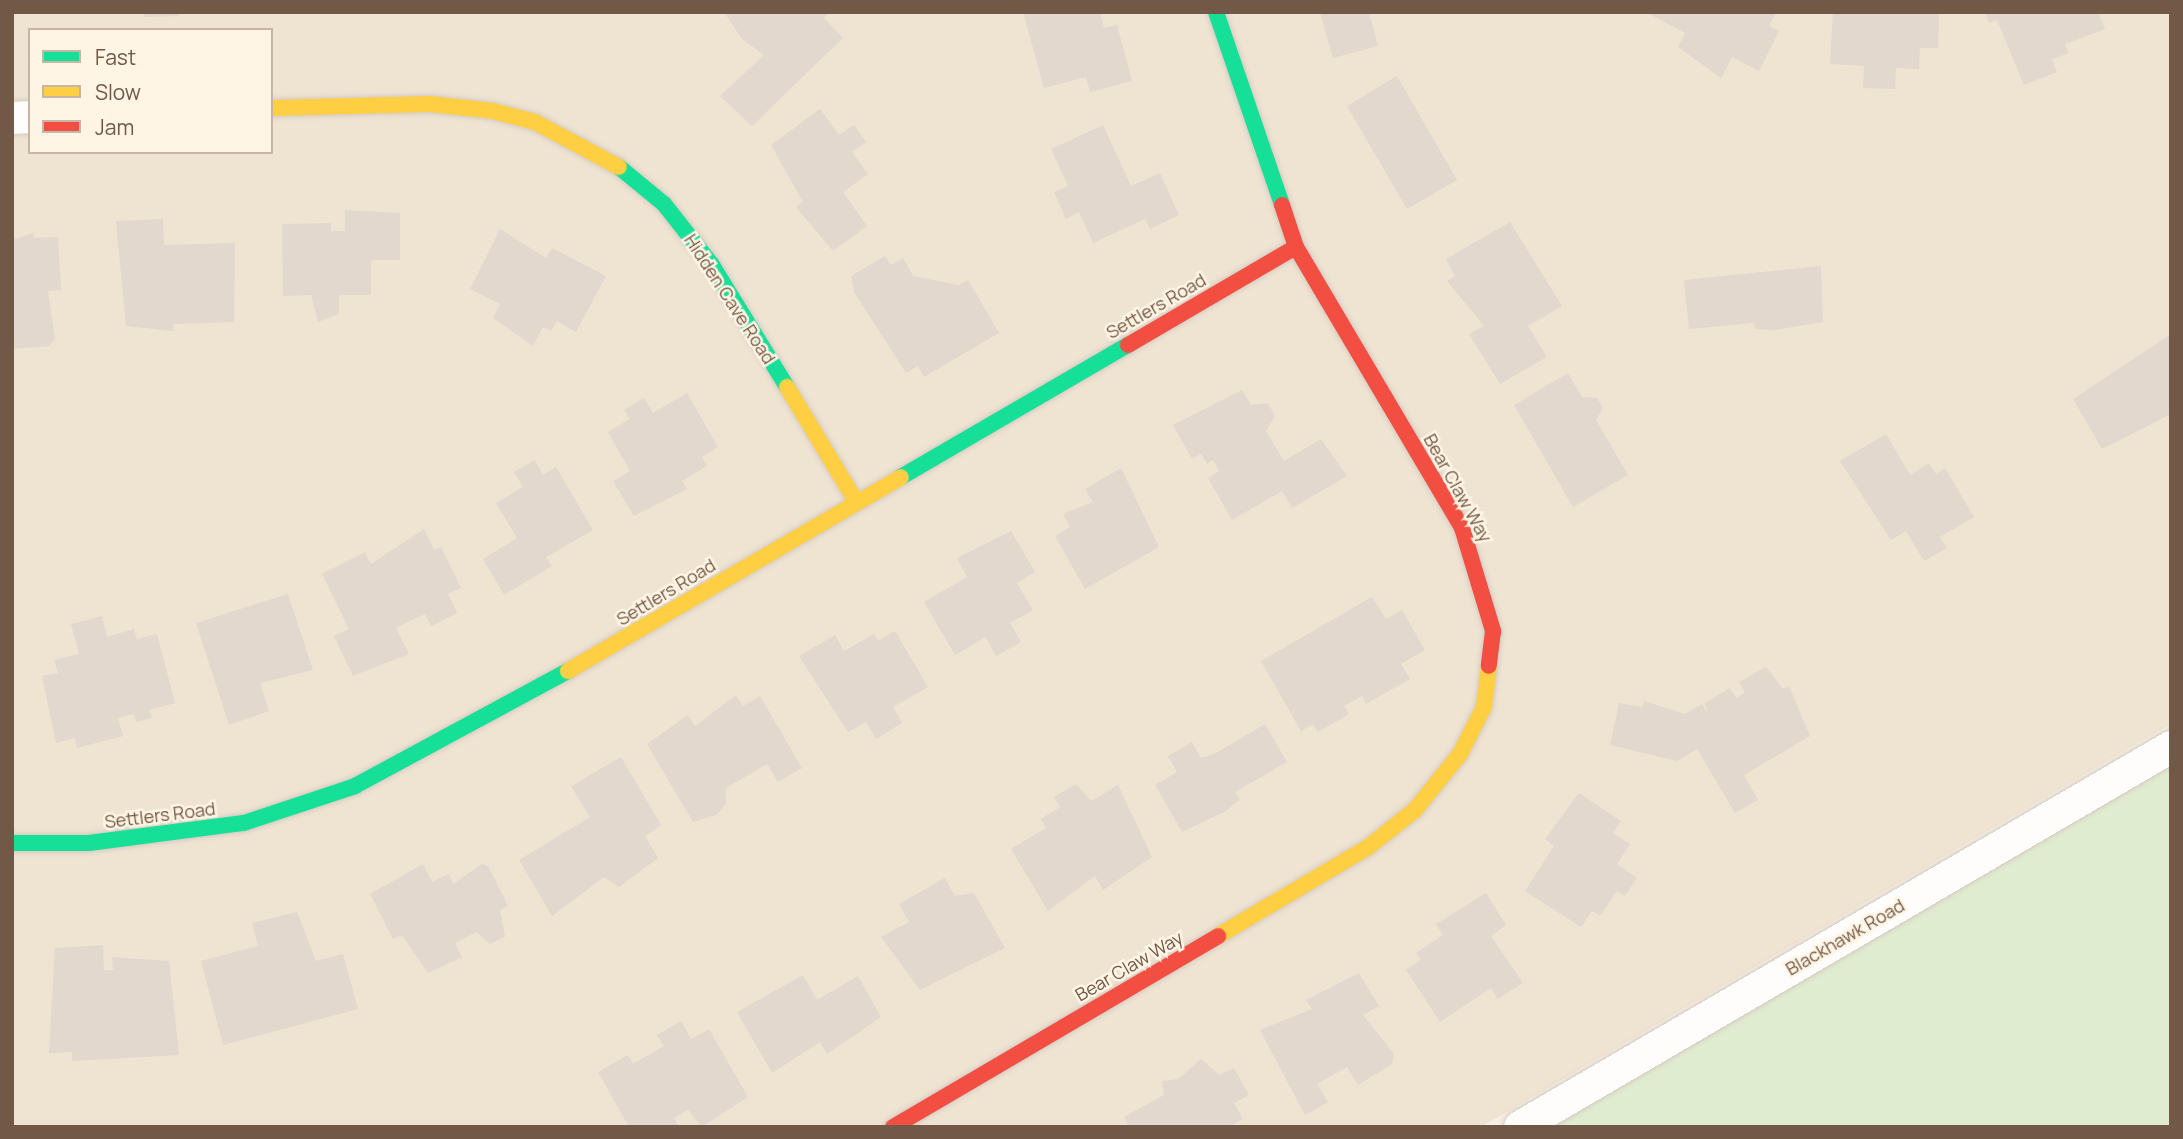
<!DOCTYPE html>
<style>
body{margin:0}
#map{position:relative;width:2183px;height:1139px;overflow:hidden;background:#f6f0e5;font-family:Manrope,sans-serif}
div>[style]{position:absolute}
.residential>*{inset:0;background:#efe3d2}
.green>*{inset:0;background:#e0ecd0}
.building>*{inset:0;background:#e2d8cd}
.roads{filter:drop-shadow(0 0 2px #d4cbc1) drop-shadow(0 0 2px #d4cbc1)}
.street>*{height:32px;margin:-16px;padding:0 16px;transform-origin:16px;border-radius:16px;background:#fefdfb}
.fast>*{height:16px;margin:-8px;padding:0 8px;transform-origin:8px;border-radius:8px;background:#16e098}
.slow>*{height:16px;margin:-8px;padding:0 8px;transform-origin:8px;border-radius:8px;background:#ffcf43}
.jam>*{height:16px;margin:-8px;padding:0 8px;transform-origin:8px;border-radius:8px;background:#f24e42}
span{translate:-50% -50%;white-space:nowrap;text-align:center;line-height:1.15;-webkit-text-stroke:5px #fff5e5;paint-order:stroke}
.street-label{font-size:18px;color:#725847}
.frame{position:absolute;inset:0;border:14px solid #725847;pointer-events:none}
.legend{position:absolute;left:28px;top:28px;width:245px;height:126px;box-sizing:border-box;background:#fff5e5;border:2px solid #c7b6a6;margin:0;padding:9px 12px;list-style:none;font-size:21px;color:#725847}
.legend li{display:flex;align-items:center;gap:14px;height:35px}
.legend b{width:35px;border:2px solid #c7b6a6}
</style>
<div id="map">
<div class="residential">
<i style="clip-path:polygon(evenodd,12px 12px,2171px 12px,2171px 732px,2167px 726px,1481px 1127px,12px 1127px,12px 12px,30px 30px,271px 30px,271px 152px,30px 152px,30px 30px)"></i>
</div>
<div class="green">
<i style="clip-path:polygon(2171px 764px,2171px 1127px,1520px 1127px)"></i>
</div>
<div class="building">
<i style="clip-path:polygon(144px 12px,179px 12px,179px 16px,144px 17px)"></i>
<i style="clip-path:polygon(724px 12px,829px 12px,824px 18px,843px 38px,752px 126px,720px 96px,764px 55px,742px 39px)"></i>
<i style="clip-path:polygon(1023px 12px,1100px 12px,1104px 28px,1117px 25px,1132px 81px,1090px 92px,1086px 77px,1044px 88px)"></i>
<i style="clip-path:polygon(1320px 12px,1369px 12px,1378px 46px,1333px 58px)"></i>
<i style="clip-path:polygon(1646px 12px,1776px 12px,1769px 26px,1779px 31px,1759px 71px,1732px 57px,1721px 78px,1678px 47px,1685px 33px)"></i>
<i style="clip-path:polygon(1833px 12px,1939px 12px,1938px 48px,1920px 48px,1919px 69px,1896px 68px,1895px 89px,1863px 88px,1864px 66px,1830px 64px)"></i>
<i style="clip-path:polygon(1985px 12px,2098px 12px,2105px 29px,2065px 44px,2069px 53px,2052px 59px,2057px 72px,2024px 85px,1997px 20px,1989px 23px)"></i>
<i style="clip-path:polygon(1397px 76px,1457px 180px,1407px 209px,1347px 106px)"></i>
<i style="clip-path:polygon(820px 109px,839px 135px,854px 125px,866px 142px,852px 152px,868px 174px,843px 192px,867px 226px,833px 251px,796px 207px,803px 202px,771px 145px)"></i>
<i style="clip-path:polygon(1103px 125px,1131px 186px,1160px 173px,1179px 215px,1150px 229px,1145px 219px,1093px 243px,1079px 212px,1066px 219px,1054px 192px,1068px 186px,1051px 149px)"></i>
<i style="clip-path:polygon(345px 210px,400px 213px,400px 260px,371px 260px,371px 295px,339px 295px,339px 314px,318px 322px,311px 295px,283px 296px,282px 224px,331px 223px,331px 231px,345px 231px)"></i>
<i style="clip-path:polygon(163px 219px,164px 245px,235px 243px,234px 322px,173px 324px,173px 331px,126px 326px,116px 221px)"></i>
<i style="clip-path:polygon(1510px 222px,1562px 306px,1528px 326px,1547px 357px,1500px 384px,1469px 334px,1484px 326px,1447px 281px,1455px 276px,1446px 259px)"></i>
<i style="clip-path:polygon(500px 229px,546px 258px,552px 248px,606px 276px,576px 332px,557px 321px,551px 331px,543px 327px,533px 346px,493px 318px,500px 304px,470px 289px)"></i>
<i style="clip-path:polygon(34px 233px,34px 238px,58px 237px,61px 290px,48px 291px,55px 339px,49px 346px,12px 349px,12px 240px)"></i>
<i style="clip-path:polygon(885px 256px,891px 265px,903px 258px,913px 276px,958px 285px,968px 280px,999px 333px,924px 377px,918px 366px,906px 373px,854px 292px,851px 276px)"></i>
<i style="clip-path:polygon(1821px 266px,1823px 322px,1775px 330px,1755px 329px,1754px 323px,1689px 329px,1684px 280px)"></i>
<i style="clip-path:polygon(2171px 334px,2171px 414px,2102px 449px,2073px 399px)"></i>
<i style="clip-path:polygon(1568px 373px,1582px 397px,1597px 398px,1603px 408px,1596px 420px,1628px 475px,1573px 507px,1514px 405px)"></i>
<i style="clip-path:polygon(1242px 390px,1251px 405px,1268px 403px,1275px 416px,1266px 431px,1284px 461px,1321px 439px,1347px 476px,1292px 508px,1282px 491px,1232px 520px,1208px 478px,1219px 471px,1213px 460px,1207px 464px,1201px 454px,1192px 459px,1173px 425px)"></i>
<i style="clip-path:polygon(687px 393px,718px 447px,702px 457px,707px 466px,682px 481px,687px 489px,634px 516px,613px 481px,630px 471px,608px 432px,630px 419px,624px 410px,644px 398px,653px 413px)"></i>
<i style="clip-path:polygon(1886px 434px,1910px 475px,1929px 463px,1936px 474px,1945px 468px,1974px 517px,1940px 537px,1947px 548px,1924px 561px,1906px 531px,1891px 540px,1840px 461px)"></i>
<i style="clip-path:polygon(535px 460px,543px 475px,556px 467px,593px 530px,546px 557px,552px 566px,504px 595px,483px 559px,517px 538px,496px 503px,523px 487px,514px 472px)"></i>
<i style="clip-path:polygon(1121px 468px,1159px 547px,1085px 589px,1055px 536px,1070px 527px,1063px 514px,1093px 502px,1085px 489px)"></i>
<i style="clip-path:polygon(424px 529px,434px 550px,441px 547px,461px 588px,448px 594px,457px 613px,431px 626px,425px 614px,396px 628px,409px 654px,353px 676px,334px 636px,349px 629px,322px 574px,365px 552px,371px 564px)"></i>
<i style="clip-path:polygon(1011px 531px,1035px 572px,1017px 583px,1033px 610px,1010px 623px,1021px 642px,996px 656px,986px 637px,955px 655px,924px 602px,967px 577px,957px 558px)"></i>
<i style="clip-path:polygon(288px 594px,313px 670px,260px 683px,269px 711px,229px 725px,196px 623px)"></i>
<i style="clip-path:polygon(1372px 597px,1386px 619px,1402px 610px,1425px 650px,1401px 664px,1410px 679px,1366px 704px,1362px 696px,1344px 706px,1349px 714px,1318px 732px,1313px 724px,1301px 731px,1261px 661px)"></i>
<i style="clip-path:polygon(102px 616px,107px 637px,134px 629px,137px 639px,157px 634px,175px 703px,149px 710px,152px 718px,136px 722px,134px 714px,118px 718px,123px 736px,77px 748px,75px 738px,56px 743px,42px 676px,58px 673px,54px 660px,79px 654px,71px 624px)"></i>
<i style="clip-path:polygon(895px 631px,928px 687px,893px 707px,902px 723px,876px 739px,866px 722px,848px 732px,799px 656px,835px 635px,844px 651px,874px 634px,878px 641px)"></i>
<i style="clip-path:polygon(1766px 667px,1783px 689px,1789px 686px,1810px 736px,1744px 775px,1758px 800px,1735px 813px,1697px 749px,1677px 761px,1610px 745px,1619px 703px,1643px 707px,1644px 701px,1685px 714px,1702px 704px,1708px 714px,1705px 703px,1730px 688px,1736px 698px,1745px 693px,1739px 682px)"></i>
<i style="clip-path:polygon(736px 695px,743px 706px,760px 696px,802px 768px,778px 782px,767px 764px,726px 788px,726px 804px,716px 815px,693px 822px,647px 744px,688px 715px,695px 726px)"></i>
<i style="clip-path:polygon(1265px 724px,1287px 762px,1235px 792px,1240px 799px,1226px 811px,1182px 832px,1155px 785px,1177px 772px,1168px 756px,1192px 742px,1201px 758px,1214px 754px)"></i>
<i style="clip-path:polygon(621px 757px,661px 825px,645px 836px,658px 858px,619px 887px,604px 877px,552px 916px,519px 860px,590px 817px,571px 786px)"></i>
<i style="clip-path:polygon(1076px 784px,1091px 801px,1118px 785px,1152px 857px,1103px 890px,1095px 876px,1048px 911px,1011px 849px,1046px 828px,1041px 819px,1060px 807px,1054px 797px)"></i>
<i style="clip-path:polygon(1579px 793px,1621px 821px,1613px 833px,1630px 844px,1617px 864px,1637px 878px,1625px 896px,1617px 891px,1600px 916px,1592px 911px,1581px 927px,1525px 891px,1554px 846px,1545px 839px)"></i>
<i style="clip-path:polygon(423px 864px,432px 882px,449px 874px,453px 884px,482px 864px,488px 866px,508px 906px,500px 910px,505px 937px,490px 944px,477px 932px,455px 943px,462px 957px,428px 973px,402px 935px,393px 939px,370px 894px)"></i>
<i style="clip-path:polygon(945px 878px,955px 896px,974px 893px,1005px 948px,920px 990px,881px 937px,909px 922px,899px 904px)"></i>
<i style="clip-path:polygon(1486px 893px,1506px 925px,1491px 936px,1523px 983px,1498px 999px,1491px 988px,1440px 1022px,1406px 970px,1421px 960px,1416px 953px,1443px 935px,1436px 924px)"></i>
<i style="clip-path:polygon(297px 912px,316px 961px,343px 954px,358px 1009px,223px 1045px,201px 961px,258px 946px,252px 923px)"></i>
<i style="clip-path:polygon(103px 945px,104px 970px,113px 970px,112px 957px,169px 961px,179px 1055px,72px 1061px,72px 1052px,49px 1053px,55px 948px)"></i>
<i style="clip-path:polygon(1359px 973px,1379px 1006px,1363px 1015px,1394px 1054px,1392px 1064px,1358px 1085px,1347px 1067px,1317px 1084px,1328px 1102px,1305px 1115px,1260px 1030px,1312px 1009px,1306px 1000px)"></i>
<i style="clip-path:polygon(803px 975px,817px 1000px,858px 976px,881px 1017px,827px 1054px,820px 1042px,772px 1073px,737px 1012px)"></i>
<i style="clip-path:polygon(681px 1021px,691px 1039px,709px 1029px,748px 1097px,702px 1127px,688px 1110px,674px 1118px,679px 1127px,629px 1127px,598px 1072px,628px 1055px,633px 1064px,664px 1046px,657px 1035px)"></i>
<i style="clip-path:polygon(1201px 1059px,1219px 1075px,1234px 1068px,1249px 1095px,1234px 1103px,1243px 1119px,1229px 1127px,1129px 1127px,1124px 1117px,1164px 1095px,1162px 1081px,1178px 1079px)"></i>
</div>
<div class="roads">
<div class="street">
<i style="left:12px;top:118px;width:18px;rotate:-3deg"></i>
<i style="left:1520px;top:1127px;width:754px;rotate:-30.27deg"></i>
</div>
<div class="fast">
<i style="left:1216px;top:12px;width:204px;rotate:71.1deg"></i>
<i style="left:619px;top:167px;width:58px;rotate:39.4deg"></i>
<i style="left:664px;top:204px;width:78px;rotate:51.8deg"></i>
<i style="left:712px;top:265px;width:143px;rotate:58.4deg"></i>
<i style="left:901px;top:477px;width:263px;rotate:-30.2deg"></i>
<i style="left:12px;top:843px;width:77px"></i>
<i style="left:89px;top:843px;width:156px;rotate:-7.4deg"></i>
<i style="left:244px;top:823px;width:117px;rotate:-18.4deg"></i>
<i style="left:355px;top:786px;width:242px;rotate:-28.4deg"></i>
</div>
<div class="slow">
<i style="left:271px;top:108px;width:159px;rotate:-1.4deg"></i>
<i style="left:430px;top:104px;width:63px;rotate:6.3deg"></i>
<i style="left:493px;top:111px;width:43px;rotate:14.7deg"></i>
<i style="left:535px;top:122px;width:95px;rotate:28.2deg"></i>
<i style="left:787px;top:387px;width:135px;rotate:58.9deg"></i>
<i style="left:568px;top:671px;width:385px;rotate:-30.2deg"></i>
<i style="left:1218px;top:936px;width:173px;rotate:-30.6deg"></i>
<i style="left:1367px;top:848px;width:61px;rotate:-38.4deg"></i>
<i style="left:1415px;top:810px;width:72px;rotate:-51.2deg"></i>
<i style="left:1460px;top:754px;width:53px;rotate:-62.9deg"></i>
<i style="left:1484px;top:707px;width:41px;rotate:-83deg"></i>
</div>
<div class="jam">
<i style="left:1282px;top:205px;width:44px;rotate:71.6deg"></i>
<i style="left:1296px;top:247px;width:326px;rotate:59.4deg"></i>
<i style="left:1462px;top:528px;width:108px;rotate:73.2deg"></i>
<i style="left:1493px;top:631px;width:35px;rotate:97deg"></i>
<i style="left:1128px;top:345px;width:194px;rotate:-30.3deg"></i>
<i style="left:893px;top:1127px;width:377px;rotate:-30.4deg"></i>
</div>
</div>
<div class="street-label">
<span style="left:730px;top:299px;rotate:57deg">Hidden Cave Road</span>
<span style="left:1156px;top:306px;rotate:-30deg">Settlers Road</span>
<span style="left:1458px;top:488px;rotate:61deg">Bear Claw Way</span>
<span style="left:666px;top:592px;rotate:-31deg">Settlers Road</span>
<span style="left:160px;top:815px;rotate:-7deg">Settlers Road</span>
<span style="left:1845px;top:937px;rotate:-30deg">Blackhawk Road</span>
<span style="left:1129px;top:966px;rotate:-30deg">Bear Claw Way</span>
</div>
<div class="frame"></div>
<ul class="legend">
<li><b style="height:9px;background:#16e098"></b>Fast</li>
<li><b style="height:9px;background:#ffcf43"></b>Slow</li>
<li><b style="height:9px;background:#f24e42"></b>Jam</li>
</ul>
</div>
